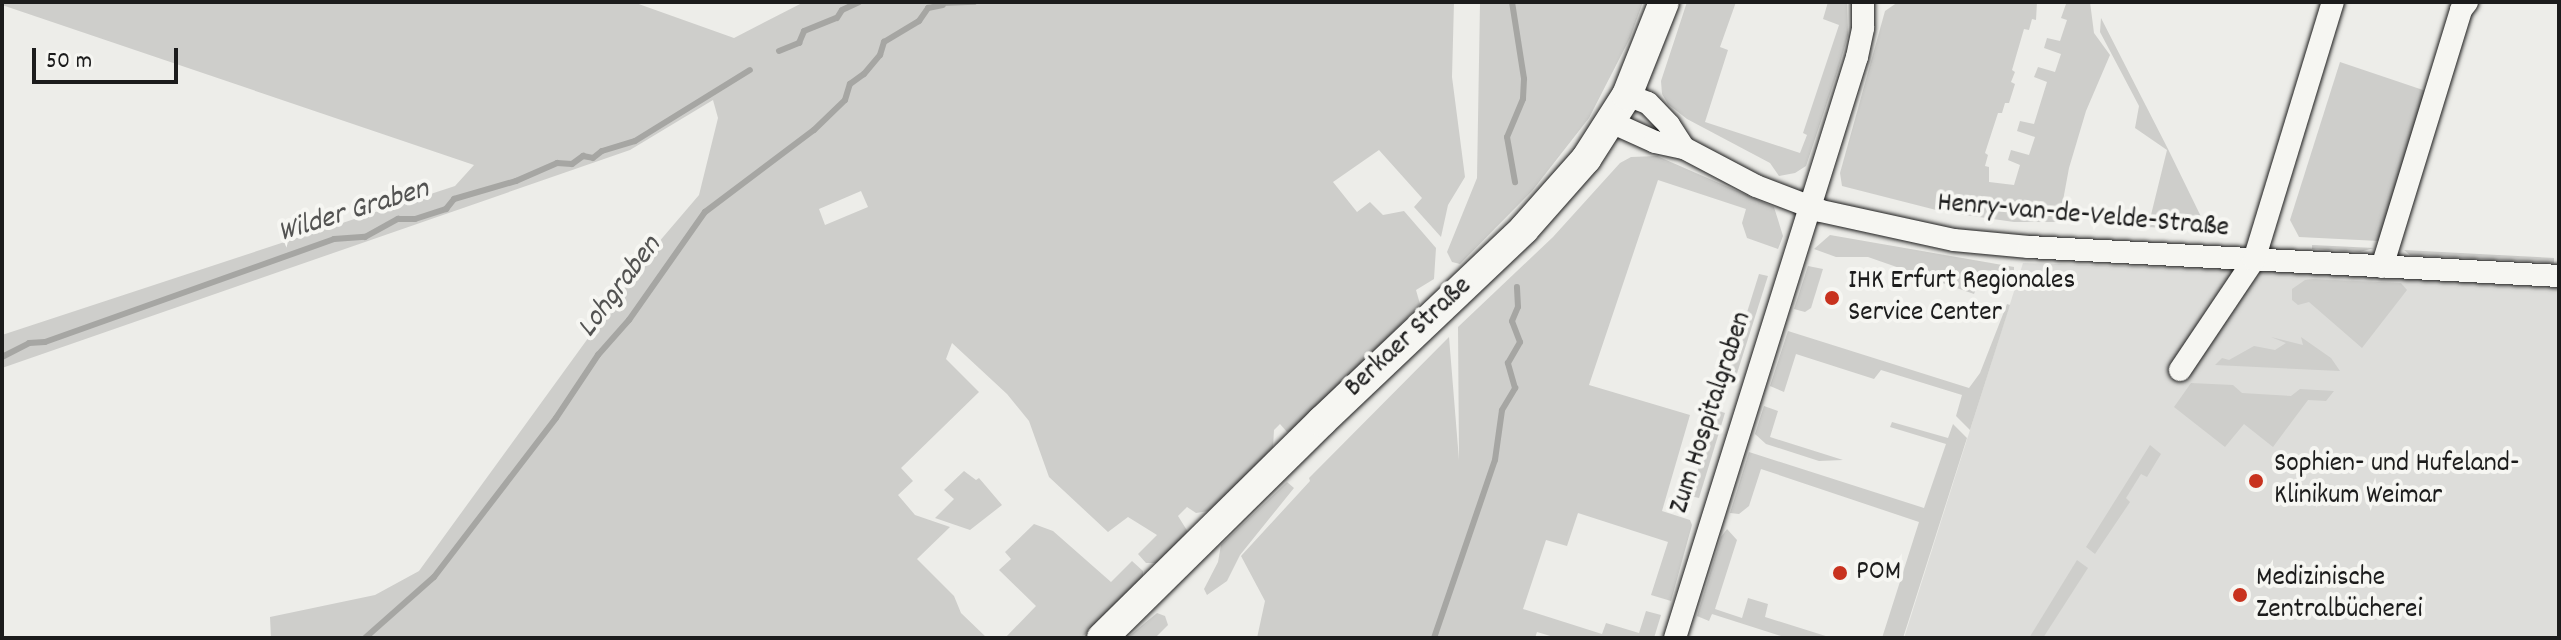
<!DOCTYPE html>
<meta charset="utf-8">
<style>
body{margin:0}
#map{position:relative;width:2561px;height:640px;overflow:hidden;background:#edede9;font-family:Dekko,sans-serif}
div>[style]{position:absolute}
.built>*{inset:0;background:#ddddda}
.green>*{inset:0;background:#cececb}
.stream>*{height:6px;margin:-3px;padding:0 3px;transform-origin:3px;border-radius:3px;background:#a6a6a3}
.roads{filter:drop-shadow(0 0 2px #1c1c1c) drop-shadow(0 0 2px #1c1c1c)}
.street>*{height:22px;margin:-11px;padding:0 11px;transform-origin:11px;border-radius:11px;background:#f6f6f2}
.secondary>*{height:30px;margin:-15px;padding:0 15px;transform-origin:15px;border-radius:15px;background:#f6f6f2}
.dots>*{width:22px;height:22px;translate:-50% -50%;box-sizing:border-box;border:4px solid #f6f6f2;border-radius:50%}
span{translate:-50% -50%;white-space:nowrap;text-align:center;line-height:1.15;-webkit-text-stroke:8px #f6f6f2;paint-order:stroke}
.street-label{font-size:28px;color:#1c1c1c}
.poi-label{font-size:28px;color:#1c1c1c}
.left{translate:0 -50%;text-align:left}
.water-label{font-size:30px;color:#535352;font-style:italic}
.frame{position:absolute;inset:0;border:4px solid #1c1c1c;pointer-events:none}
.scale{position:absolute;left:32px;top:48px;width:146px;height:36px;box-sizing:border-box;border:4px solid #1c1c1c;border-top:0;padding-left:10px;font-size:24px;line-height:28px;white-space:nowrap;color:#1c1c1c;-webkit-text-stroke:6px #f6f6f2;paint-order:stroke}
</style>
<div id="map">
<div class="built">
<i style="clip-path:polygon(2023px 263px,2291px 271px,2559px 288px,2559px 638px,1904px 638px)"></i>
</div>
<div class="green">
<i style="clip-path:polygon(evenodd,2px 2px,633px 2px,734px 38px,804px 2px,1454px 2px,1452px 77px,1465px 177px,1448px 205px,1441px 237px,1414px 207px,1422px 198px,1379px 150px,1333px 182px,1357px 212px,1370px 202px,1383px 215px,1404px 211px,1436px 248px,1434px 279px,1416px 290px,1420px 304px,1415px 310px,1293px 431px,1287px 432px,1280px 424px,1274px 430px,1273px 448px,1209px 511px,1196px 513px,1187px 507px,1178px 516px,1188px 532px,1156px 563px,1146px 563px,1138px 554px,1157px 535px,1128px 517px,1108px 532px,1049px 477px,1029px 421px,1007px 394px,952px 343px,946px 359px,979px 392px,901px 468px,913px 481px,898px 495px,915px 515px,950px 527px,917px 559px,954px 596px,961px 613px,987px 638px,271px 638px,270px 617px,375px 595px,419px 571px,652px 250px,699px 195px,718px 118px,713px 100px,630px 150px,2px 368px,2px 335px,455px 186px,474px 165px,2px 5px,2px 2px,861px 191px,868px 207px,825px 225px,819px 209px,861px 191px)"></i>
<i style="clip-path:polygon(1480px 2px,1643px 2px,1630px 38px,1589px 118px,1532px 191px,1460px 264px,1452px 262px,1447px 252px,1477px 178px)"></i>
<i style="clip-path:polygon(1687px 2px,1736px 2px,1720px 47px,1728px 50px,1705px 122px,1800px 153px,1807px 135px,1803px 133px,1839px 25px,1823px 19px,1828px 2px,1847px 2px,1848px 35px,1838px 70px,1806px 166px,1795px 173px,1779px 176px,1770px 163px,1687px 119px,1668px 104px,1662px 94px,1661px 81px)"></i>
<i style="clip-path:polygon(1898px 2px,2037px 2px,2036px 20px,2032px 19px,2029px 30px,2024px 29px,2012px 70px,2015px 72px,2011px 82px,2015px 84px,2009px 103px,2005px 103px,2002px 113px,1998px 113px,1985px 153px,1988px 155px,1985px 166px,1989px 167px,1989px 182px,2014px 185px,2020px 165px,2008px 160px,2011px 150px,2029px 155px,2035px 137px,2017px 131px,2020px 121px,2034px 124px,2047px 82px,2034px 77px,2038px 67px,2055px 72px,2061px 54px,2044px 48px,2047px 38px,2060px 41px,2067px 20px,2061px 18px,2066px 4px,2090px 2px,2094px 33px,2110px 55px,2086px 111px,2069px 168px,2059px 222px,2014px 222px,1944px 212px,1842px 186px,1840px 173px,1885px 11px)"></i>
<i style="clip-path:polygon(2101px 18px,2168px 149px,2208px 231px,2148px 227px,2167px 150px,2135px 128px,2139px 106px,2100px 32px)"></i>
<i style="clip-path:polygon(2340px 62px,2426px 91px,2379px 241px,2299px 237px,2290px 220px)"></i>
<i style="clip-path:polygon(1657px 156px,1774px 207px,1783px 236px,1778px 249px,1747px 238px,1742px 223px,1746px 209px,1658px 180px,1589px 385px,1690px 415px,1662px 511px,1690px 520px,1692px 525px,1671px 601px,1651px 595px,1668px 542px,1578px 513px,1567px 546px,1546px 540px,1523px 609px,1602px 634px,1606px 623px,1639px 633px,1646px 611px,1661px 615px,1654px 638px,1557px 638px,1537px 632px,1535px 638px,1257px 638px,1265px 601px,1241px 556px,1310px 481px,1309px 478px,1449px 337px,1459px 460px,1458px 327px,1553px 237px,1620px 163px,1631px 157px)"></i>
<i style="clip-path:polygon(1830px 235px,2014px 267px,2014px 273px,1983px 270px,1974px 294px,1868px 257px,1836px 257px,1814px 249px)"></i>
<i style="clip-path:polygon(2312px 245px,2374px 248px,2360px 252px,2312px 249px)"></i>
<i style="clip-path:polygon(2404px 250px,2554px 258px,2554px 263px,2410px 255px)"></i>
<i style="clip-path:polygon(1808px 266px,1823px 269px,1811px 308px,1805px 312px,1794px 309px)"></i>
<i style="clip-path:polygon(1759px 274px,1768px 276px,1733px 386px,1725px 383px)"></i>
<i style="clip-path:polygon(2313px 279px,2401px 283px,2407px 290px,2362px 348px,2309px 302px,2298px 305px,2292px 300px,2292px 289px,2305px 280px)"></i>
<i style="clip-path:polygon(2007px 304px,2010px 305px,1970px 430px,1956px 416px,1962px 395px,1881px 370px,1874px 379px,1796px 354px,1784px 392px,1770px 386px,1788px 331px,1969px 388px,1980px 373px)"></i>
<i style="clip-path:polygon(2271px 337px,2303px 345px,2301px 337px,2331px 358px,2340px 371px,2215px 365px,2222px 358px,2229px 360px,2254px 346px,2275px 350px,2286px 343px)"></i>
<i style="clip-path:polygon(2191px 383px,2233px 385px,2242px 393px,2291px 396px,2300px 389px,2334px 391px,2326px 401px,2308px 400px,2273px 447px,2244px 424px,2225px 447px,2174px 407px)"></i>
<i style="clip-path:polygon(1764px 406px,1778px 411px,1770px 437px,1843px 460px,1819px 461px,1766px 444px,1755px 434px)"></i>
<i style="clip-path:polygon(1716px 410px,1725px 413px,1699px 498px,1690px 496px)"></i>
<i style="clip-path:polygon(1892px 422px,1948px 438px,1953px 424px,1967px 438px,1903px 638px,1882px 638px,1919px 522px,1761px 469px,1749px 506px,1739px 514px,1730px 513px,1749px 452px,1924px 508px,1946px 444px,1890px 427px)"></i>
<i style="clip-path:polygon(2150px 445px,2161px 454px,2147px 477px,2141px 474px,2126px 498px,2130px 502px,2095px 554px,2086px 547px)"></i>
<i style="clip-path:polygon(964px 471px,976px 480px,979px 478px,1002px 505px,970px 530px,935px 518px,954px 499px,944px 490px)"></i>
<i style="clip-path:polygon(1287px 482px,1294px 488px,1240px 555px,1227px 581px,1207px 595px,1204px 589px,1218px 562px,1221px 545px)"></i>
<i style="clip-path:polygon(1034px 524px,1053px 531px,1111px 582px,1132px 561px,1143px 571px,1143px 578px,1081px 638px,1005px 638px,1036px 606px,999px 570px,1011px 559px,1005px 552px)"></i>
<i style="clip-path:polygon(1727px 529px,1737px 540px,1715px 609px,1742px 618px,1748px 598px,1768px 604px,1765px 617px,1832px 638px,1787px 638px,1712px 614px,1709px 621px,1697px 616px,1721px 537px)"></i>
<i style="clip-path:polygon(2077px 560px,2088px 568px,2043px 638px,2029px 638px)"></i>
<i style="clip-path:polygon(1157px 613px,1165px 616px,1168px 625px,1155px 638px,1127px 638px)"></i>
</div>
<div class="stream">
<i style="left:1512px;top:2px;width:78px;rotate:81.1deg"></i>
<i style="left:1524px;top:79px;width:20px;rotate:93deg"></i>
<i style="left:1523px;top:99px;width:41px;rotate:112.8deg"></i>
<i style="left:1507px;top:137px;width:46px;rotate:79.9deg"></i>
<i style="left:940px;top:3px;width:34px;rotate:-2deg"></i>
<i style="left:779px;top:51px;width:22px;rotate:-22deg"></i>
<i style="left:799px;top:43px;width:13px;rotate:-67deg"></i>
<i style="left:804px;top:31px;width:35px;rotate:-22deg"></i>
<i style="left:837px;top:18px;width:9px;rotate:-58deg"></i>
<i style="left:842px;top:10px;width:19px;rotate:-25deg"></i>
<i style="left:2px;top:357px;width:30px;rotate:-27deg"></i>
<i style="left:29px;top:343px;width:16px;rotate:-4deg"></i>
<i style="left:45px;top:342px;width:307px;rotate:-19.6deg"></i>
<i style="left:334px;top:239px;width:31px;rotate:-4deg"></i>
<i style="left:365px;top:237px;width:38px;rotate:-29deg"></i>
<i style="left:398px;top:219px;width:17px"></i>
<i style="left:415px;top:219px;width:33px;rotate:-18deg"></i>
<i style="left:446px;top:209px;width:13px;rotate:-51deg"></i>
<i style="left:454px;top:199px;width:65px;rotate:-16.2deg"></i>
<i style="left:516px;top:181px;width:45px;rotate:-23.7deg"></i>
<i style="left:557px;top:163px;width:15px;rotate:4deg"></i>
<i style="left:572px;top:164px;width:14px;rotate:-36deg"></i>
<i style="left:583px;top:156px;width:10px;rotate:11deg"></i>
<i style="left:593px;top:158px;width:11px;rotate:-38deg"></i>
<i style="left:602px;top:151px;width:34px;rotate:-17deg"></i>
<i style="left:635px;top:141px;width:135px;rotate:-31.7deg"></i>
<i style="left:365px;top:638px;width:92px;rotate:-41.5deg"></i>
<i style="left:434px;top:577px;width:200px;rotate:-52.5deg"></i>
<i style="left:556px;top:418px;width:76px;rotate:-56.3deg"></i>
<i style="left:598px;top:355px;width:47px;rotate:-48.5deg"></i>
<i style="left:629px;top:320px;width:132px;rotate:-54.9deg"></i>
<i style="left:705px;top:212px;width:136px;rotate:-37deg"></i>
<i style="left:814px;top:130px;width:43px;rotate:-44.1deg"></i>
<i style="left:845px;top:100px;width:17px;rotate:-73deg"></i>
<i style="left:850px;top:84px;width:17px;rotate:-36deg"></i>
<i style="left:864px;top:74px;width:25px;rotate:-50deg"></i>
<i style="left:880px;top:55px;width:14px;rotate:-73deg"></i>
<i style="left:884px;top:42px;width:41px;rotate:-31deg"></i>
<i style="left:919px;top:21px;width:16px;rotate:-55deg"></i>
<i style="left:928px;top:8px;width:15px;rotate:-11deg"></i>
<i style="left:1434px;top:638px;width:188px;rotate:-71.1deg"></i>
<i style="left:1495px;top:460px;width:50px;rotate:-82deg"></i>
<i style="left:1502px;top:410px;width:26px;rotate:-59deg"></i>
<i style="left:1515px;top:388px;width:26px;rotate:-106deg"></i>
<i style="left:1508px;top:363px;width:24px;rotate:-60deg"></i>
<i style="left:1520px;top:342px;width:22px;rotate:-111deg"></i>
<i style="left:1512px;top:321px;width:15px;rotate:-67deg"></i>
<i style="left:1518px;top:307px;width:20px;rotate:-93deg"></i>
</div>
<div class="roads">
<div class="street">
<i style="left:1627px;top:95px;width:22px;rotate:21deg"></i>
<i style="left:1648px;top:103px;width:30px;rotate:46deg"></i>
<i style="left:1669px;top:125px;width:27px;rotate:57deg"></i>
<i style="left:1611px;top:122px;width:48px;rotate:24.4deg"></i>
<i style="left:1655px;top:142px;width:30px;rotate:12deg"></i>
<i style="left:1684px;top:148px;width:81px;rotate:27.8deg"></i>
<i style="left:1756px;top:186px;width:70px;rotate:21deg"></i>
<i style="left:1821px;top:211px;width:136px;rotate:12.3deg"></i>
<i style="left:1954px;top:240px;width:75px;rotate:5.3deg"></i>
<i style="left:2029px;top:247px;width:531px;rotate:3.13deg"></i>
<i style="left:2382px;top:267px;width:269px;rotate:-72.9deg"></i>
<i style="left:2461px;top:10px;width:10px;rotate:-53deg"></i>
<i style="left:2180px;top:370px;width:133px;rotate:-56.1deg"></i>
<i style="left:2254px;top:260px;width:270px;rotate:-73deg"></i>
<i style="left:1675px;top:638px;width:609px;rotate:-72.61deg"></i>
<i style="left:1857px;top:57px;width:30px;rotate:-78deg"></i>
<i style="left:1863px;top:28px;width:26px;rotate:-90deg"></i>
</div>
<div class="secondary">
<i style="left:1102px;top:638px;width:309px;rotate:-44.6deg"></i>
<i style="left:1322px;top:421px;width:279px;rotate:-43.5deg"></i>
<i style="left:1524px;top:229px;width:94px;rotate:-48.5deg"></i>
<i style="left:1586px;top:159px;width:76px;rotate:-57.4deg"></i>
<i style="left:1627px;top:95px;width:100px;rotate:-68.3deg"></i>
</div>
</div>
<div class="dots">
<i style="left:1832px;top:298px;background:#c8321e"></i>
<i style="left:2256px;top:481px;background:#c8321e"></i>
<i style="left:1840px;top:573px;background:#c8321e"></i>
<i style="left:2240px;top:595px;background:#c8321e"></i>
</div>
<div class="street-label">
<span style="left:2083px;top:217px;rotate:5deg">Henry-van-de-Velde-Straße</span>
<span style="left:1409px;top:338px;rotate:-43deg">Berkaer Straße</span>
<span style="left:1712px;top:413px;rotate:-72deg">Zum Hospitalgraben</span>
</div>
<div class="poi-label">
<span class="left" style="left:1848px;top:298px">IHK Erfurt Regionales<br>Service Center</span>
<span class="left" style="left:2274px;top:481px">Sophien- und Hufeland-<br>Klinikum Weimar</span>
<span class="left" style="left:1856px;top:573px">POM</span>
<span class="left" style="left:2256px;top:595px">Medizinische<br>Zentralbücherei</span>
</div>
<div class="water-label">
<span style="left:354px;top:213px;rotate:-17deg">Wilder Graben</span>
<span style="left:621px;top:288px;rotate:-53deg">Lohgraben</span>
</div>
<div class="frame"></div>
<div class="scale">50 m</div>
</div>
